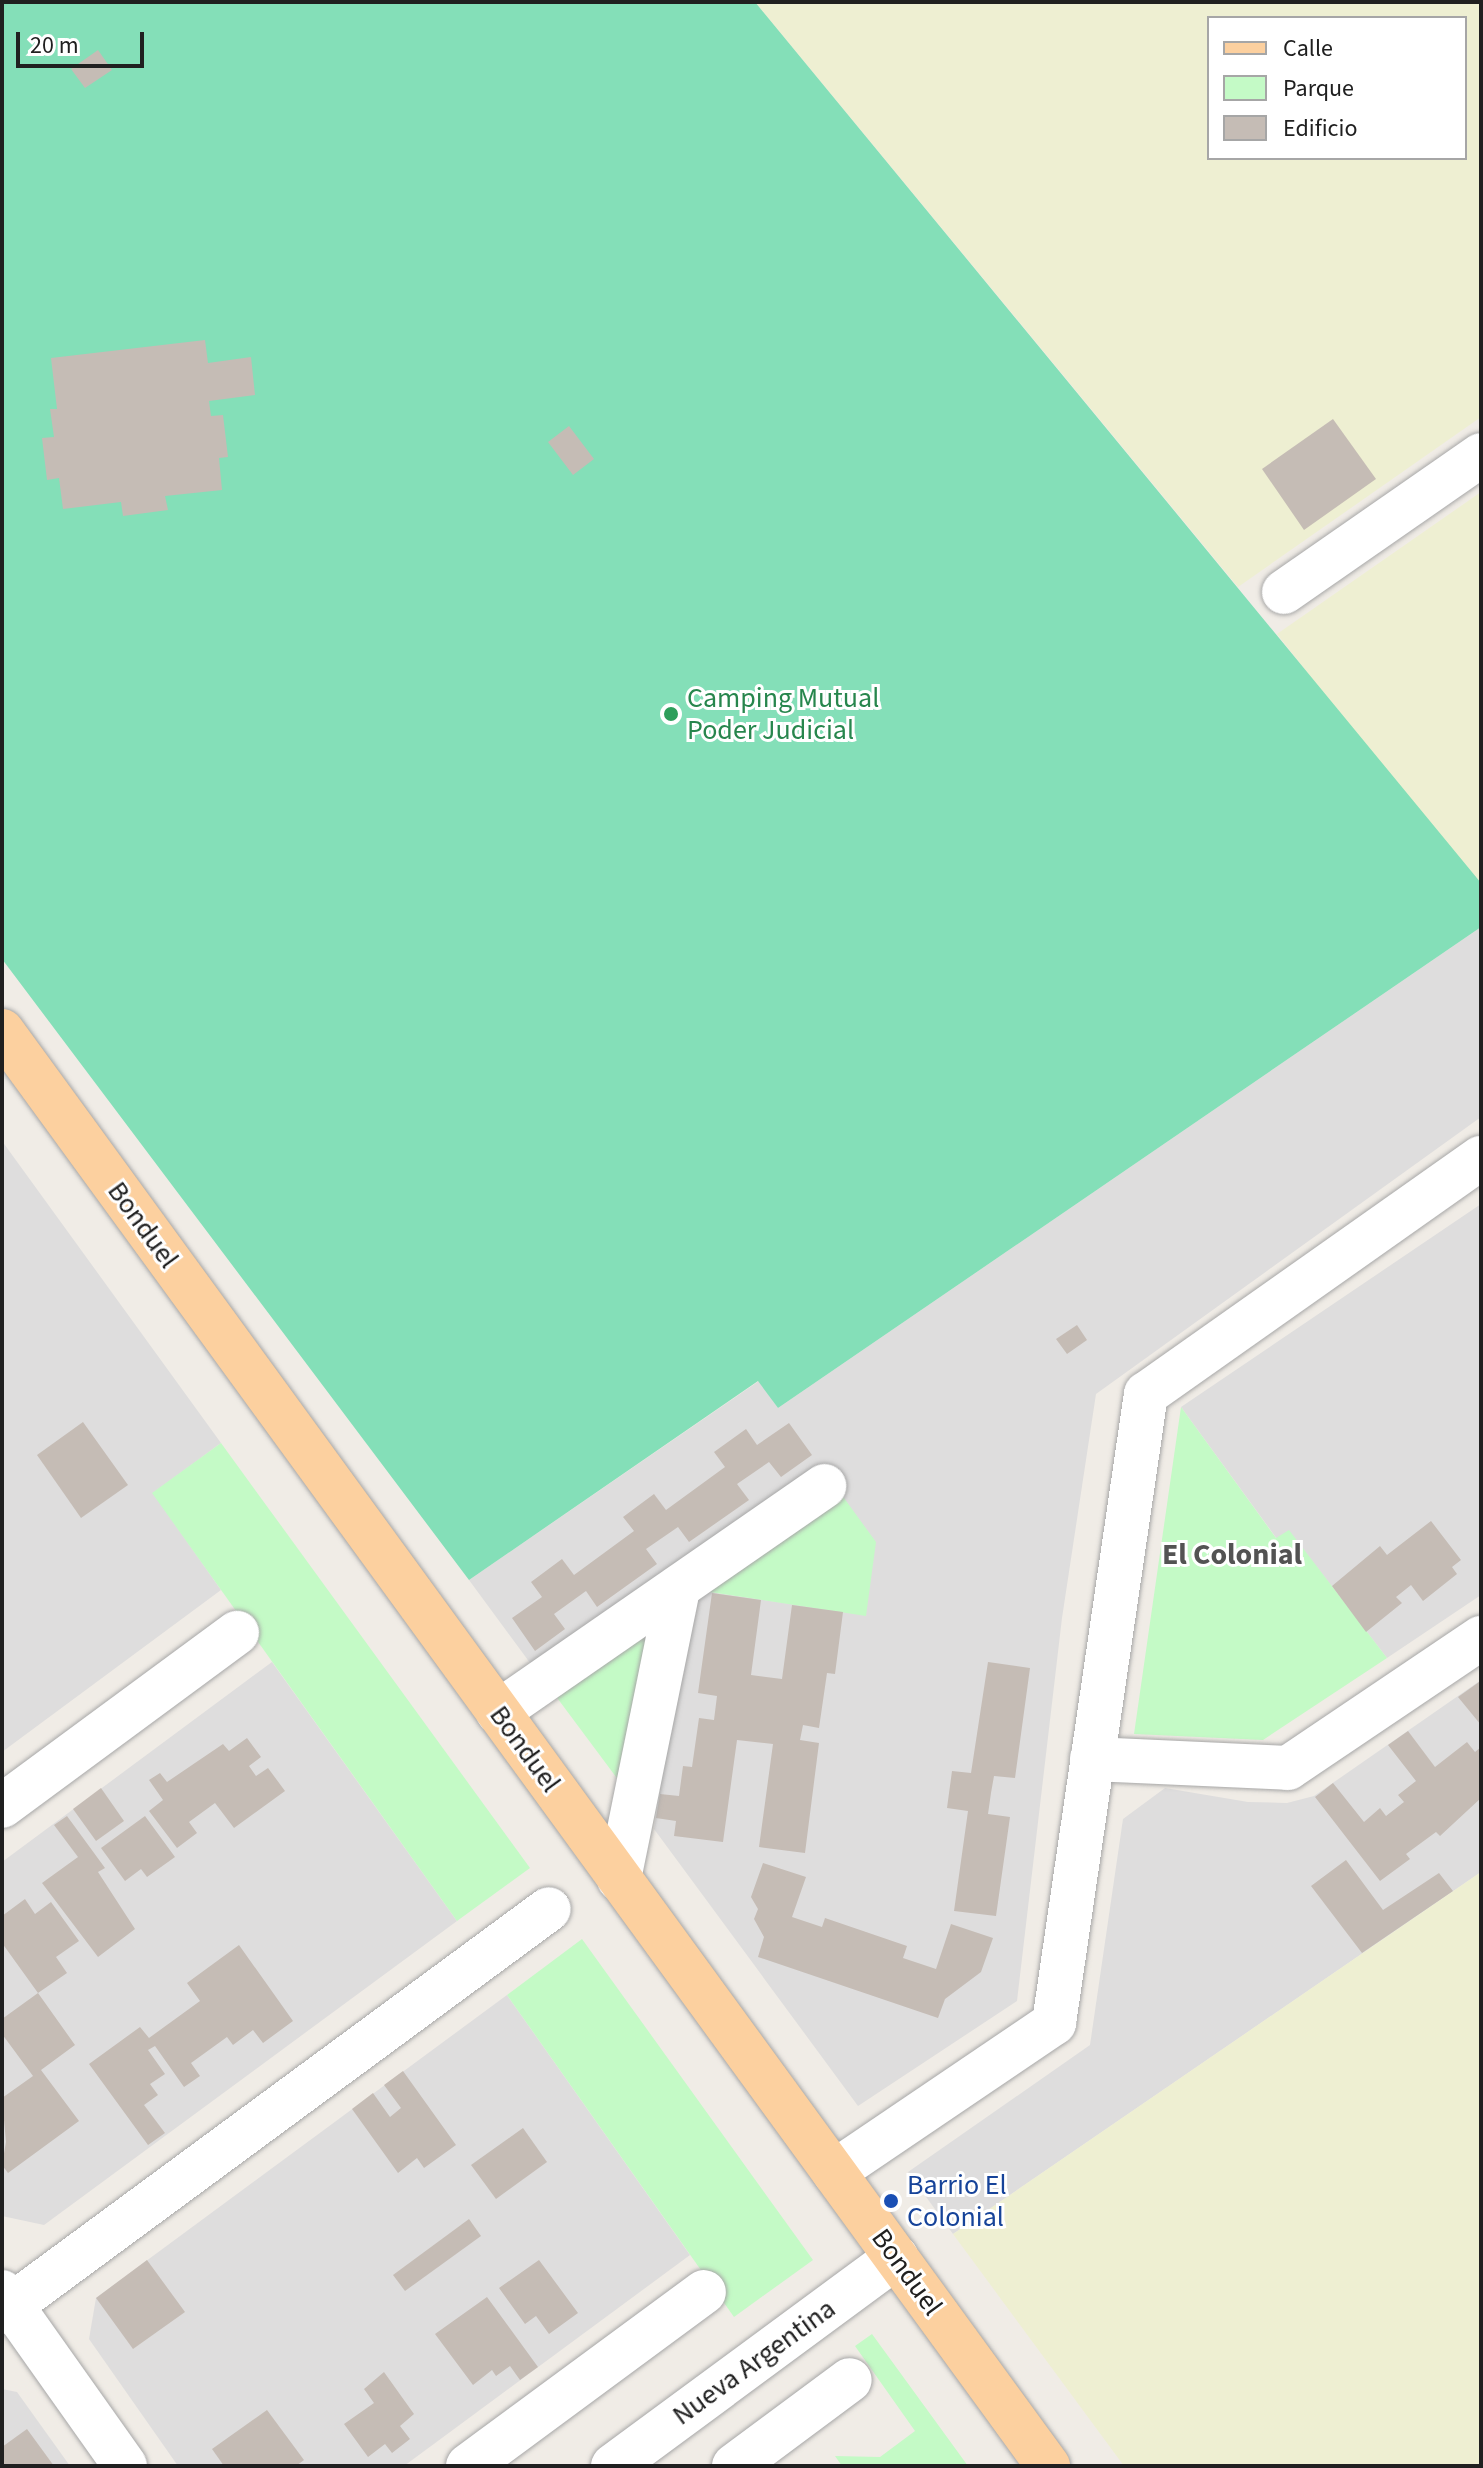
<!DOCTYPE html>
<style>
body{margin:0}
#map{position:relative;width:1483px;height:2468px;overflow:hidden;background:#f0ece6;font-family:"Source Sans 3",sans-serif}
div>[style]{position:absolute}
.residential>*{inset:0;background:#dedddd}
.farmland>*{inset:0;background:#eeefd2}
.park>*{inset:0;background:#c4fac6}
.pitch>*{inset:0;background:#84dfb8}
.building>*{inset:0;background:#c5bcb5}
.roads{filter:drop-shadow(0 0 2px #a7a7a7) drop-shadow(0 0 2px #a7a7a7)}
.minor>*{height:44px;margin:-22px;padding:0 22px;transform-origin:22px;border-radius:22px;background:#fff}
.major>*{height:44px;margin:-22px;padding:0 22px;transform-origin:22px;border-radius:22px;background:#fcd09f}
.dots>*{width:22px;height:22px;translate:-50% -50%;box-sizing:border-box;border:4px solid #fff;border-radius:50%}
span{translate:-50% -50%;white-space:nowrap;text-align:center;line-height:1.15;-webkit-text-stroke:6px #fff;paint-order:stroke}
.leisure-label{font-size:28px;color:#27864d}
.left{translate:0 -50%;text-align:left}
.street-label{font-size:28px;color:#202020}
.transit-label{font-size:28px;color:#164399}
.neighbourhood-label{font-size:30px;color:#535353;font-weight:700}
.frame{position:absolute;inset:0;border:4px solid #202020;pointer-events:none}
.legend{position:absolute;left:1207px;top:16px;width:260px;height:144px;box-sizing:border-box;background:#fff;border:2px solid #a6a6a6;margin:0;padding:10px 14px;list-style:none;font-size:24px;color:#202020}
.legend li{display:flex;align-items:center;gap:16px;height:40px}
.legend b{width:40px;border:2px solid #a6a6a6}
.scale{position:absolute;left:16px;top:32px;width:128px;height:36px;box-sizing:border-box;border:4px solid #202020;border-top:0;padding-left:10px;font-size:24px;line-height:28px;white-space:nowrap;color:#202020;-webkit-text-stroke:6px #fff;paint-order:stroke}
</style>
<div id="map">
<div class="residential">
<i style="clip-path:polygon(1481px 927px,1481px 1117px,1096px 1394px,1062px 1618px,1017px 2001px,858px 2106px,654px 1829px,690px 1589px,866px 1615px,836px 1487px,536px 1671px,469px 1580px,759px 1381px,778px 1408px)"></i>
<i style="clip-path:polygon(2px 1141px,221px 1443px,153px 1493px,221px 1590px,2px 1752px)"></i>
<i style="clip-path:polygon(1481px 1204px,1481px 1595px,1387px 1658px,1289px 1531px,1277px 1539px,1181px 1407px)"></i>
<i style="clip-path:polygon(272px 1662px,457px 1921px,44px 2225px,2px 2216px,2px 1862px)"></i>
<i style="clip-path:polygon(1481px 1680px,1481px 1872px,953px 2234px,908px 2172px,1090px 2045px,1123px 1819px,1165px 1788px,1248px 1802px,1287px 1803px,1314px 1796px)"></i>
<i style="clip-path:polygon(507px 1995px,690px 2255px,404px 2466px,178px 2466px,89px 2339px,96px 2298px)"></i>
<i style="clip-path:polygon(2px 2389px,17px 2392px,70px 2466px,2px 2466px)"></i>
</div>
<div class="farmland">
<i style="clip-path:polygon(evenodd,755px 2px,1481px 2px,1481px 417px,1238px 587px,755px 2px,1209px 18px,1465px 18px,1465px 158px,1209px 158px,1209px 18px)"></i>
<i style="clip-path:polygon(1481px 492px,1481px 883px,1402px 793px,1277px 634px)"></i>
<i style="clip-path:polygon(1481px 1872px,1481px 2466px,1124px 2466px,953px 2234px)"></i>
</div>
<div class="park">
<i style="clip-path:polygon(1181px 1407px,1276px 1538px,1289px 1530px,1387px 1658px,1263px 1740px,1134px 1734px)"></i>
<i style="clip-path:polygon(221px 1443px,530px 1868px,457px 1921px,152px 1493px)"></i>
<i style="clip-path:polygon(836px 1487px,876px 1542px,866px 1616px,690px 1589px)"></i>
<i style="clip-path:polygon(659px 1615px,625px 1789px,552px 1691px)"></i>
<i style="clip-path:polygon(582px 1939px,813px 2260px,734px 2317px,507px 1995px)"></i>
<i style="clip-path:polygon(872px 2334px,968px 2466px,842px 2466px,835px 2456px,880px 2457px,915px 2431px,855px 2346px)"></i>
</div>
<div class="pitch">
<i style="clip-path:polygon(2px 2px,755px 2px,1481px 883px,1481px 927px,778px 1408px,758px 1381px,469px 1580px,2px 959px)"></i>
</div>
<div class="building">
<i style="clip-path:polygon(98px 50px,112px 70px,85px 88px,71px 69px)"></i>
<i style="clip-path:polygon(205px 340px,208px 363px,251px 357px,255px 395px,209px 401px,211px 416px,223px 415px,228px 457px,219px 458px,222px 490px,165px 496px,168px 510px,123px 516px,121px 502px,63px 509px,59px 478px,47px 480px,42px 438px,54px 437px,50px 409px,57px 409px,51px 358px)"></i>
<i style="clip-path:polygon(1333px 419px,1376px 479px,1304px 530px,1262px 469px)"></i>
<i style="clip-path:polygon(569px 426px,594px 459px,573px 475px,548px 442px)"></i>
<i style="clip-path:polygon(1077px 1325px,1087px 1340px,1067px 1354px,1056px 1339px)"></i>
<i style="clip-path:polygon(83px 1422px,128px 1485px,81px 1518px,37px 1455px)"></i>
<i style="clip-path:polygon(789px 1423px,812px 1455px,781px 1477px,769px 1462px,737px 1484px,749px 1500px,689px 1542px,678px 1527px,646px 1549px,657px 1564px,597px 1607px,586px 1591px,554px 1614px,565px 1629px,535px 1651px,512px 1618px,542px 1597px,531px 1582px,562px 1559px,574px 1575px,634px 1531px,623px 1517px,654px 1494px,666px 1510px,725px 1467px,714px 1452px,746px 1429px,757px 1445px)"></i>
<i style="clip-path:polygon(1431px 1521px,1461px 1560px,1452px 1567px,1457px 1574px,1423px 1601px,1411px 1585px,1396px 1597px,1402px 1603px,1366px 1632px,1332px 1586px,1380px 1546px,1387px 1555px)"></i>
<i style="clip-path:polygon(712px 1593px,761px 1600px,751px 1675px,782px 1679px,792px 1605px,843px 1612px,835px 1674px,827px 1673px,819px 1728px,803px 1725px,800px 1740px,819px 1743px,805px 1853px,759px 1847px,773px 1744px,737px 1740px,723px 1842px,674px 1836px,676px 1821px,656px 1818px,660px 1794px,679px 1796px,683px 1766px,692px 1767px,699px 1718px,714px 1720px,717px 1696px,698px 1693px)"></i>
<i style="clip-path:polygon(988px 1662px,1030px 1668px,1015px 1778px,994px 1776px,991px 1793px,988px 1814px,1010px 1817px,996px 1916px,954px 1911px,968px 1811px,947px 1808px,952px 1771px,971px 1773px)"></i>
<i style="clip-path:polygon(1479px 1682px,1481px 1685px,1481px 1725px,1458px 1697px)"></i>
<i style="clip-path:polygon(1408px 1731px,1435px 1767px,1467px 1742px,1475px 1752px,1481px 1747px,1481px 1798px,1440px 1836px,1436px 1832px,1406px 1854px,1410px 1859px,1380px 1881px,1315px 1797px,1333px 1783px,1364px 1822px,1380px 1808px,1386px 1816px,1404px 1802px,1398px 1795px,1416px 1781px,1388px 1745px)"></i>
<i style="clip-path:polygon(247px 1738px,261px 1757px,249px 1766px,256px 1776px,268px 1768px,285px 1791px,234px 1828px,215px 1803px,189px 1822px,197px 1833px,177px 1848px,149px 1811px,163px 1800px,149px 1780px,160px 1773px,167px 1782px,223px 1744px,229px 1751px)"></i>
<i style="clip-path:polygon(101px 1788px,124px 1821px,96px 1841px,73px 1809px)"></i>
<i style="clip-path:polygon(67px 1816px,105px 1868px,98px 1872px,135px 1929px,98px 1957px,42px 1883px,78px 1857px,54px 1825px)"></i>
<i style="clip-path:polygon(145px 1816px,175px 1857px,147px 1877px,141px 1869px,125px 1881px,101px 1848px)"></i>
<i style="clip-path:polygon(1346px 1860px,1383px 1910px,1439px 1873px,1453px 1891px,1362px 1953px,1311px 1886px)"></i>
<i style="clip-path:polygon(763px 1863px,806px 1877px,792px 1917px,822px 1927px,825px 1918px,907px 1946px,903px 1958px,936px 1969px,951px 1924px,993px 1938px,981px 1972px,945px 1999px,938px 2018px,758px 1957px,764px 1937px,754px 1919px,758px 1909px,751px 1897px)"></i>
<i style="clip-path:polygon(25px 1899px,35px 1914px,51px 1902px,79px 1941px,56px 1957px,67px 1973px,38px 1993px,2px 1943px,2px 1916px)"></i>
<i style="clip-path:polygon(239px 1945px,293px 2021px,263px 2043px,253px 2030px,233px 2045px,227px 2037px,191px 2063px,200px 2076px,184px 2087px,155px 2046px,148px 2050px,165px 2074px,150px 2084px,158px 2095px,144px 2105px,165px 2133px,148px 2145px,89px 2064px,140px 2027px,149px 2038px,200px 2001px,187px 1983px)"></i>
<i style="clip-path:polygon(38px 1993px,75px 2045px,41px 2070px,79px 2121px,8px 2173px,2px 2165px,6px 2142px,2px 2098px,33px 2076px,2px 2034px,2px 2019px)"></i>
<i style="clip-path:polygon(403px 2071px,456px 2145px,424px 2168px,417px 2158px,398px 2173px,352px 2109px,373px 2093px,390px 2117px,401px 2108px,384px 2085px)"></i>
<i style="clip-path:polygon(523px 2128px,547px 2162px,496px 2199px,471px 2165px)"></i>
<i style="clip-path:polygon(469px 2219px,481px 2236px,405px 2291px,393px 2275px)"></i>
<i style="clip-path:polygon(147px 2260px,185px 2312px,133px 2349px,96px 2298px)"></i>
<i style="clip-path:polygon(539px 2260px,578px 2313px,549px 2334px,536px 2316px,525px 2324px,499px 2288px)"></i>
<i style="clip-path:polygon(487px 2297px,538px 2367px,520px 2380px,510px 2366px,496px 2376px,492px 2370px,473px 2385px,435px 2334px)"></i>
<i style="clip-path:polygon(384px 2372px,414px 2414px,400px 2426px,410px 2439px,392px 2453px,385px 2444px,368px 2457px,344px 2424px,374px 2403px,364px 2389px)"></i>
<i style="clip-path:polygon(267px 2410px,304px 2460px,296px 2466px,224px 2466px,212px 2449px)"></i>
<i style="clip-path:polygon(27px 2429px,54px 2466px,2px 2466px,2px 2447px)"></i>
</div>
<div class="roads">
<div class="minor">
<i style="left:1284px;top:592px;width:240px;rotate:-34.8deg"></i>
<i style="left:498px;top:1712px;width:397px;rotate:-34.7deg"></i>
<i style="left:1092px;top:1759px;width:196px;rotate:2.6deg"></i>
<i style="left:1288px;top:1768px;width:233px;rotate:-34deg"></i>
<i style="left:2px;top:1806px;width:292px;rotate:-36.4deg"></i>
<i style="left:619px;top:1879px;width:297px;rotate:-78.5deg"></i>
<i style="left:834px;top:2172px;width:266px;rotate:-34.1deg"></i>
<i style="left:1054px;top:2023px;width:636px;rotate:-81.68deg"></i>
<i style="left:1146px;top:1394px;width:410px;rotate:-35.2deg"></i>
<i style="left:2px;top:2292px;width:213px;rotate:54.7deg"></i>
<i style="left:2px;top:2312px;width:679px;rotate:-36.38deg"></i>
<i style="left:468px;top:2466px;width:293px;rotate:-36.4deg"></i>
<i style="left:613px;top:2466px;width:352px;rotate:-36.4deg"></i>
<i style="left:734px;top:2466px;width:144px;rotate:-36.6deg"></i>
</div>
<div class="major">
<i style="left:2px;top:1031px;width:1776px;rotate:53.91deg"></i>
</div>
</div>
<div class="dots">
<i style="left:671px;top:714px;background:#2e9e5b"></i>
<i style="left:891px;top:2201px;background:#1a4fb4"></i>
</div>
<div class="leisure-label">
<span class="left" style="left:687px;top:714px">Camping Mutual<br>Poder Judicial</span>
</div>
<div class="street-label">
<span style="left:143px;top:1225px;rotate:54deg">Bonduel</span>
<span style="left:525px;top:1749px;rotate:54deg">Bonduel</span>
<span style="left:907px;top:2272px;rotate:54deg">Bonduel</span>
<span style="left:754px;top:2362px;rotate:-36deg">Nueva Argentina</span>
</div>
<div class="transit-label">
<span class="left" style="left:907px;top:2201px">Barrio El<br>Colonial</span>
</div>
<div class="neighbourhood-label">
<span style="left:1232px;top:1555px">El Colonial</span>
</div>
<div class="frame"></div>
<ul class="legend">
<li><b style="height:10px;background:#fcd09f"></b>Calle</li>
<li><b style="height:22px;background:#c4fac6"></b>Parque</li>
<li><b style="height:22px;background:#c5bcb5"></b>Edificio</li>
</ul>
<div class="scale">20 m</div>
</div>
